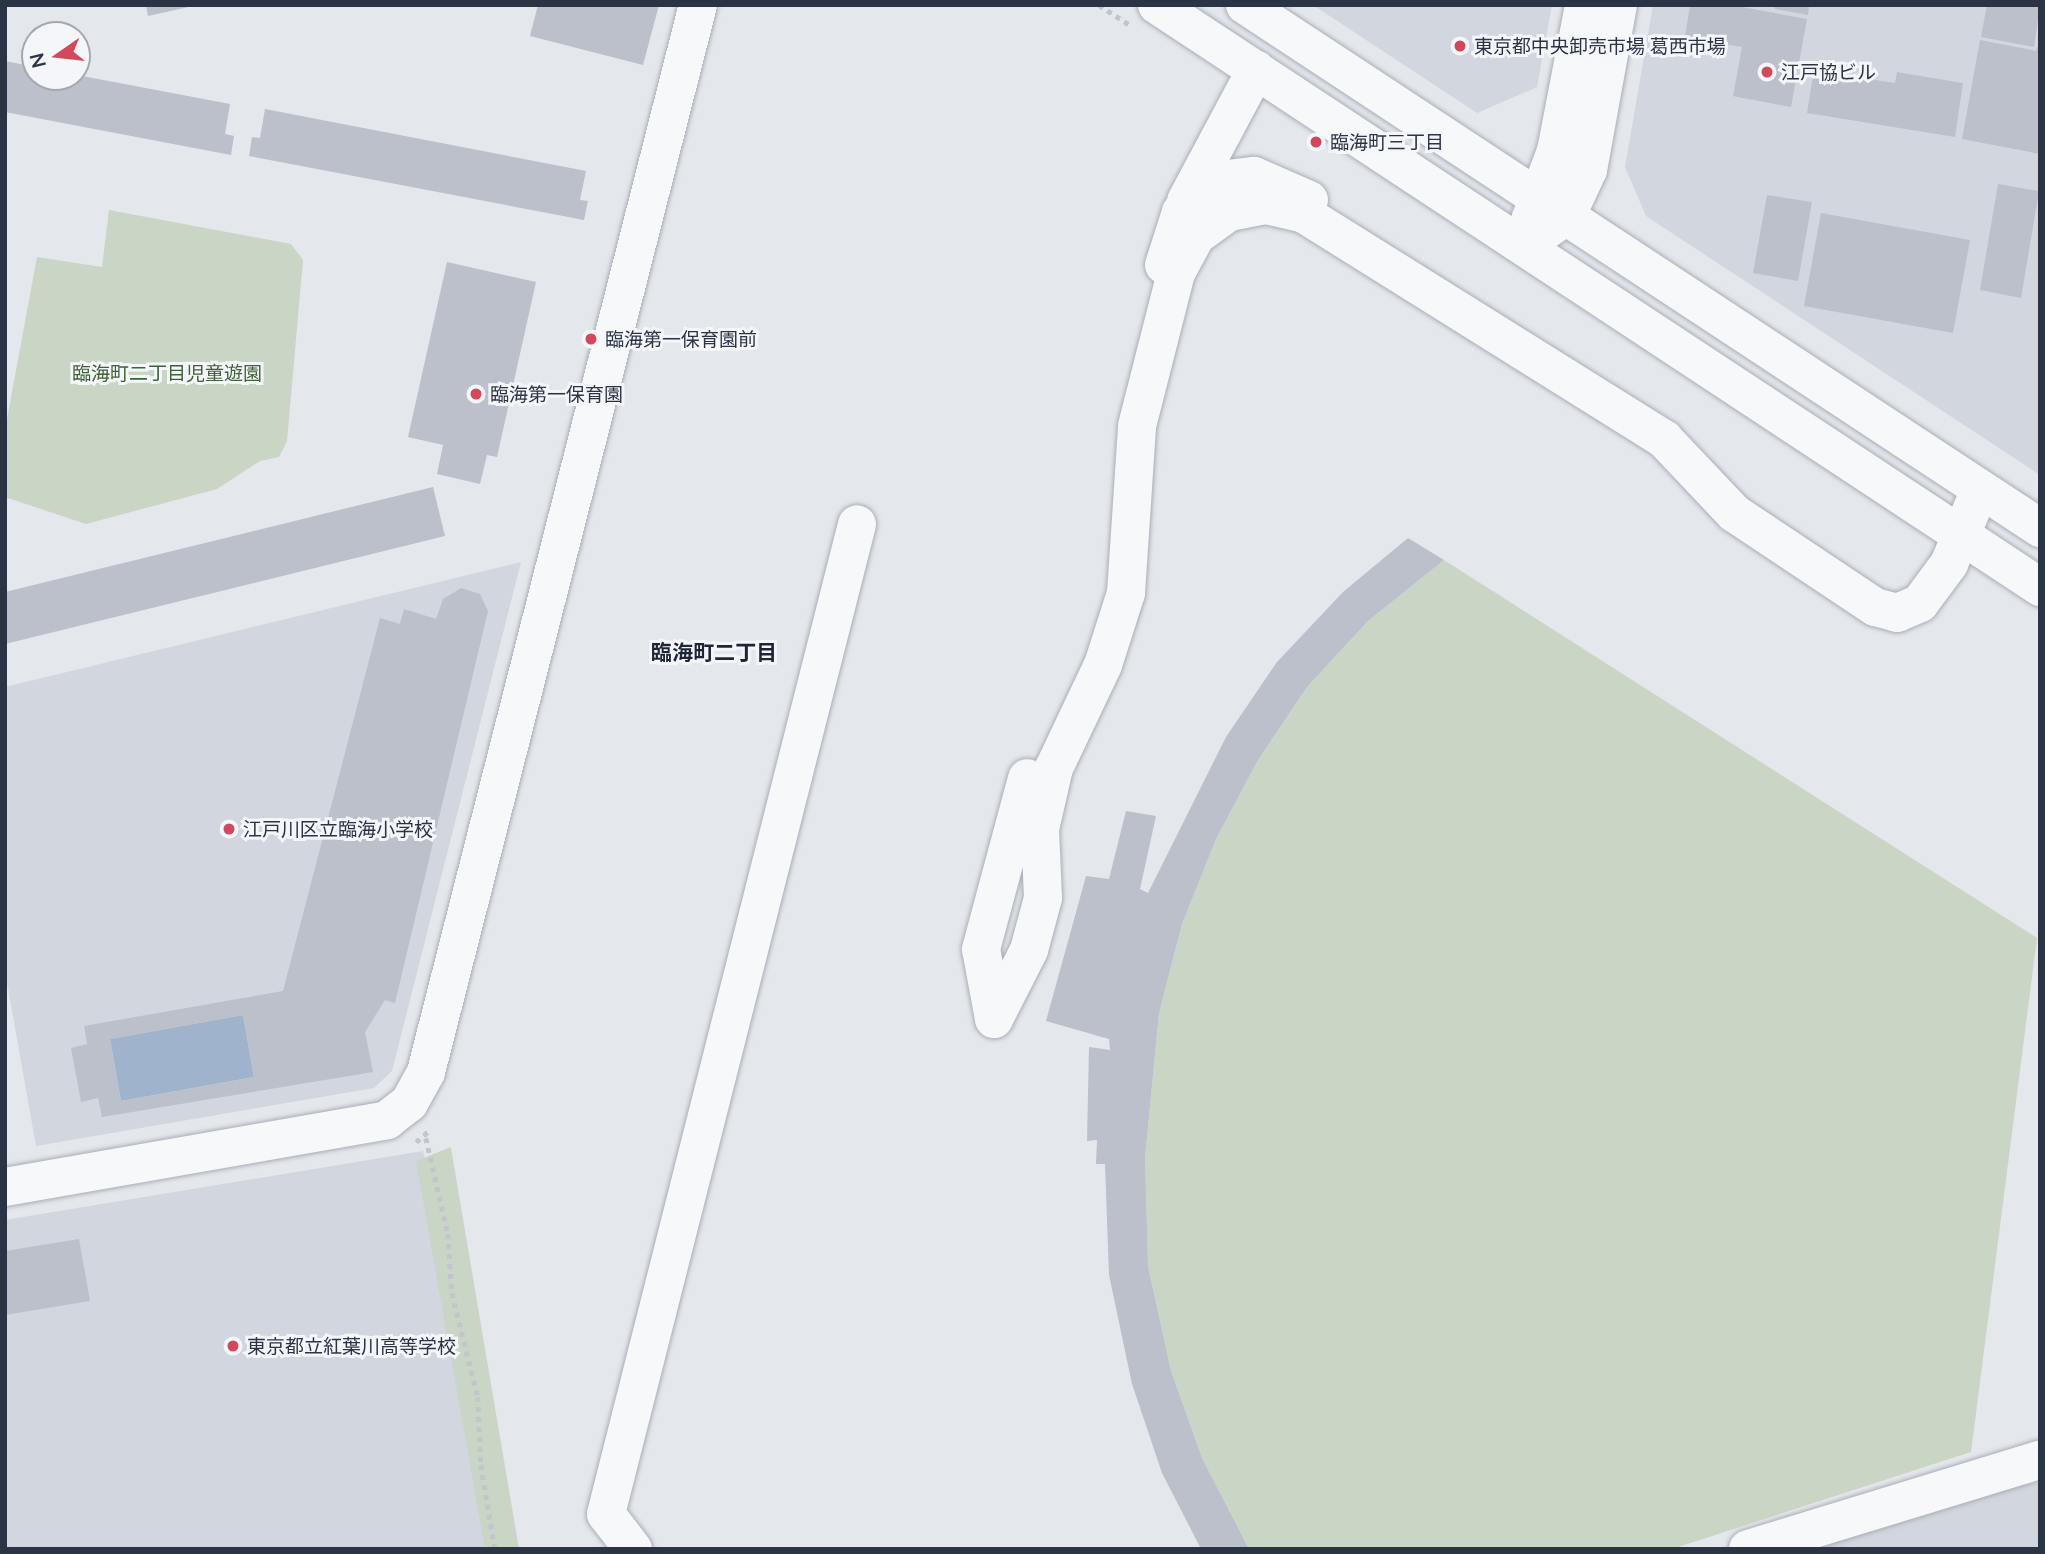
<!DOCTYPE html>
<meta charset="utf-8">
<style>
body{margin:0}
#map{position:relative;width:2045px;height:1554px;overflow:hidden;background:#e4e7ec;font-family:Lato,"Noto Sans JP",sans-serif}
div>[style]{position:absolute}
.built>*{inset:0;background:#d2d6de}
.green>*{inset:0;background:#c9d6c5}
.water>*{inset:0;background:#9fb4cc}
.building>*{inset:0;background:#bbc0ca}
.path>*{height:4.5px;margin-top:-2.25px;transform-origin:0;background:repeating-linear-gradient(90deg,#c2c5cb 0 5px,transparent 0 10px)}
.roads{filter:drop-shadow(0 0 2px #a9aeb7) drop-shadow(0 0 2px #a9aeb7)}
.minor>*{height:38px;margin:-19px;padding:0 19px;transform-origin:19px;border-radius:19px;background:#f7f8fa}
.dots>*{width:19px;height:19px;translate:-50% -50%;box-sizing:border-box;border:4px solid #f4f6f9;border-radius:50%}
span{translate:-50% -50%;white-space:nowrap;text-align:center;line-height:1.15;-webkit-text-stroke:6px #f4f6f9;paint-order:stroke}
.poi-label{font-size:19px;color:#2b3445}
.left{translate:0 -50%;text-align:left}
.park-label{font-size:19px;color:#3f6138}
.neighbourhood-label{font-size:21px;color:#1d2536;font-weight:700}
.frame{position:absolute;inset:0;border:7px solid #2b3445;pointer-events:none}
.north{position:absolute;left:21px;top:21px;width:70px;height:70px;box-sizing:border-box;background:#f4f6f9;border:2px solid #a4a8b1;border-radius:50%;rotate:256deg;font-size:19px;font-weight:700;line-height:28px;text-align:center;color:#2b3445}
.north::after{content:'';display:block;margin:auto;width:24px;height:32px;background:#d1495b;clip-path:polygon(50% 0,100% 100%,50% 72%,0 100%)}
</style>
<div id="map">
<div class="built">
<i style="clip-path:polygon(1313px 5px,1552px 5px,1537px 87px,1477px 113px)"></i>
<i style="clip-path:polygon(1653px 5px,2040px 5px,2040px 475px,1646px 216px,1625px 167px)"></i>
<i style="clip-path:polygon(521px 562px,392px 1071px,374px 1088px,36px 1146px,5px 971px,5px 687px)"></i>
<i style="clip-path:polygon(423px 1151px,442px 1235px,489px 1549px,5px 1549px,5px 1220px)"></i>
<i style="clip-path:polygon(2040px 1483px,2040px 1549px,1787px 1549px,1976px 1491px)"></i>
</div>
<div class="green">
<i style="clip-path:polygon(109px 210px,291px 244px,303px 260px,287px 441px,279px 457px,260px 461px,217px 489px,86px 524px,5px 497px,5px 430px,37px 257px,102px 267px)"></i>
<i style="clip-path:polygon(1444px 560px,2037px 938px,1971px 1452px,1672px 1549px,1249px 1549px,1202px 1458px,1171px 1371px,1148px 1266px,1145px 1158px,1159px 1013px,1182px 924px,1216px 839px,1258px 760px,1307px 687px,1368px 621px)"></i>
<i style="clip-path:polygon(451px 1147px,451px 1148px,519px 1549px,485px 1549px,416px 1161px)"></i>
</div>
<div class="water">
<i style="clip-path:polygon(243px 1015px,254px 1077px,121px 1101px,110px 1039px)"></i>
</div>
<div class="building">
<i style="clip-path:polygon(146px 5px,193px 5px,193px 6px,148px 16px)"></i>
<i style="clip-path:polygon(538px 5px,659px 5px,643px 65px,530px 36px)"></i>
<i style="clip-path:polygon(1690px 5px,1731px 5px,1807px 19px,1791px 107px,1733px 96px,1742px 47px,1685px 37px)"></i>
<i style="clip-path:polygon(1775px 5px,1809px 5px,1808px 15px,1775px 9px)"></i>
<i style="clip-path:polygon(1987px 5px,2040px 5px,2034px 47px,1981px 37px)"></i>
<i style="clip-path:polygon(1980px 40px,2036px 51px,2040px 40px,2040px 154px,1962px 139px)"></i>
<i style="clip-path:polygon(5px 61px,35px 67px,35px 77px,77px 75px,230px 104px,225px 134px,234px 136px,231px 155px,5px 112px)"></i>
<i style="clip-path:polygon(1815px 63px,1829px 65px,1828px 73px,1895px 83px,1897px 72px,1963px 83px,1955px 137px,1807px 113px)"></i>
<i style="clip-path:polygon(265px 109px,586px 171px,580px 200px,588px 201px,584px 220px,249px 156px,252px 137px,260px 138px)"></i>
<i style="clip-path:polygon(1998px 184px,2039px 191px,2021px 298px,1980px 290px)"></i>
<i style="clip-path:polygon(1767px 195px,1812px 202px,1798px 281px,1753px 273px)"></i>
<i style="clip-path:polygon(1821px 213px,1970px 240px,1953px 333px,1804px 306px)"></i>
<i style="clip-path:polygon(447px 262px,536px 282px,497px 457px,487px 455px,480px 484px,437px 474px,443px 445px,408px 437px)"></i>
<i style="clip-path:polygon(433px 487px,445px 536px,5px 644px,5px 592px)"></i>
<i style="clip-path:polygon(1408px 538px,1444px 560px,1368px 621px,1307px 687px,1258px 760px,1216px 839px,1182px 924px,1159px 1013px,1145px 1158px,1148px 1266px,1171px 1371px,1202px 1458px,1249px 1549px,1201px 1549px,1162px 1473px,1132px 1384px,1109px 1275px,1105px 1164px,1096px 1164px,1097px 1140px,1087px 1141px,1089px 1047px,1110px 1050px,1109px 1039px,1046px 1021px,1086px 876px,1109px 879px,1126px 811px,1156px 816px,1140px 889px,1148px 893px,1226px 737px,1277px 662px,1343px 592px)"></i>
<i style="clip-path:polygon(evenodd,461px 588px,480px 594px,488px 611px,395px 1003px,385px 1000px,365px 1032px,373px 1072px,102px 1117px,98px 1098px,81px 1102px,71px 1048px,87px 1044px,84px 1026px,283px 991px,380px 618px,400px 624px,404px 609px,436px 619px,443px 599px,461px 588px,243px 1015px,254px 1077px,121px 1101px,110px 1039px,243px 1015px)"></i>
<i style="clip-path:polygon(79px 1239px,90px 1301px,5px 1315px,5px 1251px)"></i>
</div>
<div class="path">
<i style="left:1099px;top:5px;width:38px;rotate:33deg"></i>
<i style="left:426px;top:1138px;width:98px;rotate:77.1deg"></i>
<i style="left:448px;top:1234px;width:59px;rotate:86.1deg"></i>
<i style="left:452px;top:1293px;width:107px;rotate:76deg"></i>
<i style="left:478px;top:1397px;width:68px;rotate:87.5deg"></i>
<i style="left:481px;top:1465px;width:85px;rotate:80.5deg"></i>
<i style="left:416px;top:1142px;width:18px;rotate:-41deg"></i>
</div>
<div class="roads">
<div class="minor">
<i style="left:1157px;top:5px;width:1058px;rotate:33.39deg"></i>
<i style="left:1245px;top:5px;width:952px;rotate:33.34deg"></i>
<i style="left:1186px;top:201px;width:149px;rotate:-61.9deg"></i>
<i style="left:1530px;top:220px;width:74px;rotate:-69.4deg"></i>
<i style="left:1556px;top:151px;width:149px;rotate:-79.1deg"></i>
<i style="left:1548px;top:229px;width:24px;rotate:-36deg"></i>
<i style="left:1567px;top:215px;width:50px;rotate:-65deg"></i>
<i style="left:1588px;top:170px;width:168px;rotate:-79.7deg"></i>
<i style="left:1164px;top:265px;width:56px;rotate:-72.2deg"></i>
<i style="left:1181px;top:212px;width:18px;rotate:-56deg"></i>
<i style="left:1191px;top:197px;width:33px;rotate:-31deg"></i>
<i style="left:1219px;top:180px;width:35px;rotate:-7deg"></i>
<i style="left:1254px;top:176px;width:60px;rotate:23.6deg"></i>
<i style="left:994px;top:1019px;width:77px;rotate:-63.1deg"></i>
<i style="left:1029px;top:950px;width:54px;rotate:-74.9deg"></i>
<i style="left:1043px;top:898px;width:69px;rotate:-92.5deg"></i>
<i style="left:1040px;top:829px;width:63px;rotate:-77.1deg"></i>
<i style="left:1054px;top:768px;width:114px;rotate:-64.6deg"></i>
<i style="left:1103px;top:665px;width:76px;rotate:-72.3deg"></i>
<i style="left:1126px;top:593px;width:167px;rotate:-86.2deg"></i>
<i style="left:1137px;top:426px;width:158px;rotate:-75.7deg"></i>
<i style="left:1176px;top:273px;width:42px;rotate:-61.6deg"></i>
<i style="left:1196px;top:236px;width:41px;rotate:-36deg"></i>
<i style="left:1229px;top:212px;width:38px;rotate:-11deg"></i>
<i style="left:1266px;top:205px;width:39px;rotate:13deg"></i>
<i style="left:1304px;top:214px;width:425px;rotate:32deg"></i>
<i style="left:1664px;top:439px;width:102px;rotate:46.6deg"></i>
<i style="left:1734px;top:513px;width:169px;rotate:33.7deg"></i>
<i style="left:1875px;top:607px;width:23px;rotate:15deg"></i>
<i style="left:1897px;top:613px;width:25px;rotate:-23deg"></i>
<i style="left:1920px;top:603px;width:49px;rotate:-53.4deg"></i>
<i style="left:1949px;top:564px;width:81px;rotate:-67.5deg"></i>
<i style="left:994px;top:1019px;width:71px;rotate:-100.5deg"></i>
<i style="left:981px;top:949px;width:177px;rotate:-74.9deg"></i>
<i style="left:5px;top:1187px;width:388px;rotate:-9.9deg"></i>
<i style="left:387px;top:1120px;width:28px;rotate:-38deg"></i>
<i style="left:409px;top:1103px;width:35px;rotate:-61deg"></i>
<i style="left:426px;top:1072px;width:1101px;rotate:-75.7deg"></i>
<i style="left:633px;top:1549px;width:44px;rotate:-127.6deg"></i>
<i style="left:606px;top:1514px;width:1021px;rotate:-75.77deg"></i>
<i style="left:1748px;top:1549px;width:305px;rotate:-17deg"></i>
</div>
</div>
<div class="dots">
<i style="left:1460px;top:46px;background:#d1495b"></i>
<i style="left:1767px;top:72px;background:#d1495b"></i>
<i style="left:1316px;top:142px;background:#d1495b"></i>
<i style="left:591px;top:339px;background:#d1495b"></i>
<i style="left:476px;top:394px;background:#d1495b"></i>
<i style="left:229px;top:829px;background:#d1495b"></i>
<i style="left:233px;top:1346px;background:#d1495b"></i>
</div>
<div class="poi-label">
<span class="left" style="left:1474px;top:46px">東京都中央卸売市場 葛西市場</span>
<span class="left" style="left:1781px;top:72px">江戸協ビル</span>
<span class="left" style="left:1330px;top:142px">臨海町三丁目</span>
<span class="left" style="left:605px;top:339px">臨海第一保育園前</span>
<span class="left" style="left:490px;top:394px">臨海第一保育園</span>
<span class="left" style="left:243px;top:829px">江戸川区立臨海小学校</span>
<span class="left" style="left:247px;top:1346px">東京都立紅葉川高等学校</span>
</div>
<div class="park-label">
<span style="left:167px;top:373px">臨海町二丁目児童遊園</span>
</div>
<div class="neighbourhood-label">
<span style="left:714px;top:652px">臨海町二丁目</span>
</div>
<div class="frame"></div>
<div class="north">N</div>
</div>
